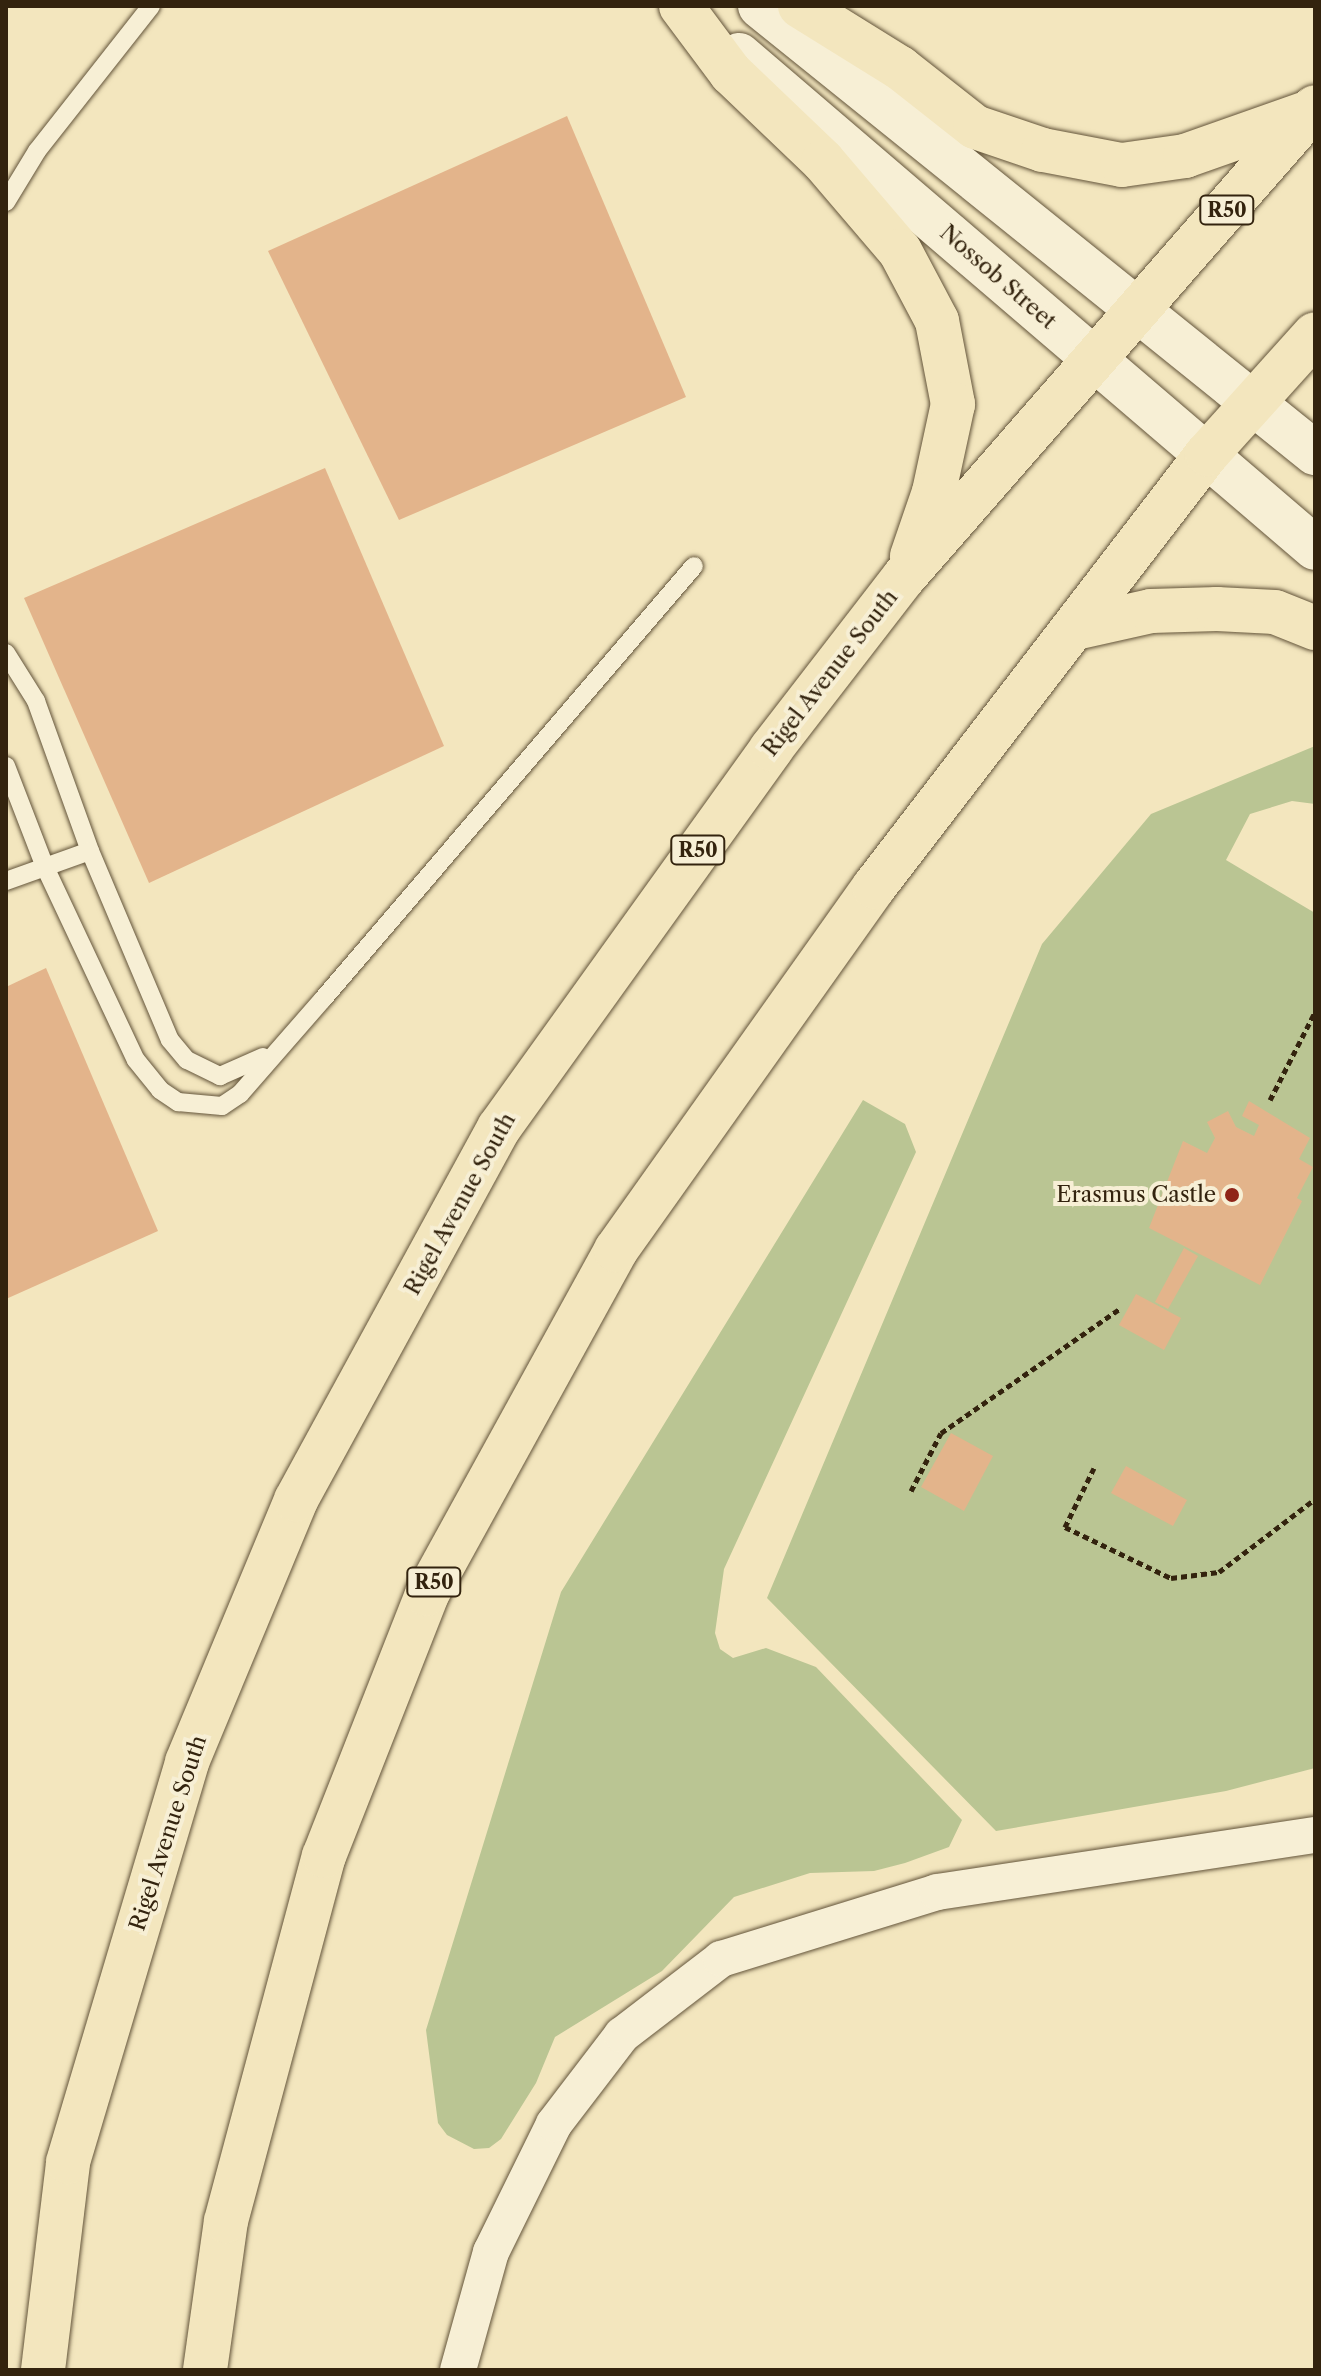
<!DOCTYPE html>
<style>
body{margin:0}
#map{position:relative;width:1321px;height:2376px;overflow:hidden;background:#f3e6be;font-family:"Libre Caslon Text",serif}
div>[style]{position:absolute}
.green>*{inset:0;background:#bac593}
.building>*{inset:0;background:#e3b48b}
.path>*{height:5px;margin-top:-2.5px;transform-origin:0;background:repeating-linear-gradient(90deg,#33230e 0 6px,transparent 0 10px)}
.roads{filter:drop-shadow(0 0 2px #63543a) drop-shadow(0 0 2px #63543a)}
.service>*{height:18px;margin:-9px;padding:0 9px;transform-origin:9px;border-radius:9px;background:#f7efd5}
.minor>*{height:36px;margin:-18px;padding:0 18px;transform-origin:18px;border-radius:18px;background:#f7efd5}
.tertiary>*{height:44px;margin:-22px;padding:0 22px;transform-origin:22px;border-radius:22px;background:#f7efd5}
.primary>*{height:44px;margin:-22px;padding:0 22px;transform-origin:22px;border-radius:22px;background:#f3e6be}
.dots>*{width:22px;height:22px;translate:-50% -50%;box-sizing:border-box;border:4px solid #f7efd5;border-radius:50%}
span{translate:-50% -50%;white-space:nowrap;text-align:center;line-height:1.15;-webkit-text-stroke:8px #f7efd5;paint-order:stroke}
.shield-label span{padding:2px 6px;background:#f7efd5;border:2px solid;border-radius:6px;-webkit-text-stroke-width:0}
.shield-label{font-size:20px;color:#33230e;font-weight:700}
.street-label{font-size:22px;color:#33230e}
.poi-label{font-size:22px;color:#33230e}
.right{translate:-100% -50%;text-align:right}
.frame{position:absolute;inset:0;border:8px solid #33230e;pointer-events:none}
</style>
<div id="map">
<div class="green">
<i style="clip-path:polygon(1315px 746px,1315px 804px,1292px 801px,1250px 814px,1226px 860px,1315px 913px,1315px 1768px,1226px 1791px,996px 1831px,767px 1598px,1042px 944px,1151px 814px)"></i>
<i style="clip-path:polygon(863px 1100px,905px 1124px,916px 1152px,724px 1569px,715px 1633px,720px 1649px,733px 1658px,766px 1648px,816px 1667px,962px 1820px,949px 1847px,905px 1863px,874px 1871px,810px 1873px,734px 1897px,662px 1971px,555px 2037px,536px 2083px,501px 2139px,489px 2148px,474px 2149px,447px 2135px,438px 2123px,426px 2030px,561px 1592px)"></i>
</div>
<div class="building">
<i style="clip-path:polygon(567px 116px,686px 397px,399px 520px,268px 251px)"></i>
<i style="clip-path:polygon(325px 468px,444px 746px,149px 883px,24px 598px)"></i>
<i style="clip-path:polygon(46px 968px,158px 1231px,6px 1299px,6px 987px)"></i>
<i style="clip-path:polygon(1249px 1101px,1310px 1138px,1299px 1159px,1313px 1167px,1297px 1198px,1302px 1201px,1260px 1285px,1149px 1228px,1183px 1141px,1207px 1153px,1215px 1138px,1207px 1122px,1228px 1111px,1236px 1127px,1254px 1136px,1259px 1125px,1242px 1116px)"></i>
<i style="clip-path:polygon(1184px 1248px,1198px 1256px,1168px 1309px,1155px 1302px)"></i>
<i style="clip-path:polygon(1136px 1294px,1181px 1318px,1164px 1350px,1119px 1325px)"></i>
<i style="clip-path:polygon(951px 1433px,993px 1456px,964px 1511px,921px 1487px)"></i>
<i style="clip-path:polygon(1126px 1466px,1187px 1500px,1173px 1526px,1111px 1493px)"></i>
</div>
<div class="path">
<i style="left:1270px;top:1100px;width:99px;rotate:-62.9deg"></i>
<i style="left:1094px;top:1468px;width:66px;rotate:116.2deg"></i>
<i style="left:1065px;top:1527px;width:118px;rotate:25.7deg"></i>
<i style="left:1171px;top:1578px;width:48px;rotate:-7.1deg"></i>
<i style="left:1219px;top:1572px;width:121px;rotate:-37.2deg"></i>
<i style="left:911px;top:1491px;width:65px;rotate:-62.7deg"></i>
<i style="left:941px;top:1433px;width:219px;rotate:-34.8deg"></i>
</div>
<div class="roads">
<div class="service">
<i style="left:6px;top:202px;width:60px;rotate:-58.7deg"></i>
<i style="left:37px;top:151px;width:184px;rotate:-51.8deg"></i>
<i style="left:6px;top:653px;width:57px;rotate:58deg"></i>
<i style="left:36px;top:701px;width:159px;rotate:70.2deg"></i>
<i style="left:90px;top:851px;width:205px;rotate:67.1deg"></i>
<i style="left:170px;top:1040px;width:26px;rotate:50deg"></i>
<i style="left:187px;top:1060px;width:37px;rotate:26deg"></i>
<i style="left:220px;top:1076px;width:47px;rotate:-23.8deg"></i>
<i style="left:6px;top:766px;width:108px;rotate:68.9deg"></i>
<i style="left:45px;top:867px;width:213px;rotate:64.8deg"></i>
<i style="left:136px;top:1060px;width:38px;rotate:51deg"></i>
<i style="left:160px;top:1090px;width:22px;rotate:34deg"></i>
<i style="left:178px;top:1102px;width:44px;rotate:5.2deg"></i>
<i style="left:222px;top:1106px;width:22px;rotate:-34deg"></i>
<i style="left:240px;top:1094px;width:126px;rotate:-48.9deg"></i>
<i style="left:323px;top:999px;width:570px;rotate:-49.41deg"></i>
<i style="left:6px;top:881px;width:89px;rotate:-19.7deg"></i>
</div>
<div class="minor">
<i style="left:458px;top:2370px;width:123px;rotate:-74.4deg"></i>
<i style="left:491px;top:2252px;width:143px;rotate:-63.8deg"></i>
<i style="left:554px;top:2124px;width:112px;rotate:-52.6deg"></i>
<i style="left:622px;top:2035px;width:125px;rotate:-37.5deg"></i>
<i style="left:721px;top:1959px;width:226px;rotate:-17.2deg"></i>
<i style="left:937px;top:1892px;width:382px;rotate:-8.6deg"></i>
</div>
<div class="tertiary">
<i style="left:760px;top:6px;width:713px;rotate:38.85deg"></i>
<i style="left:739px;top:55px;width:758px;rotate:40.56deg"></i>
</div>
<div class="primary">
<i style="left:681px;top:6px;width:84px;rotate:53.3deg"></i>
<i style="left:731px;top:73px;width:127px;rotate:43.7deg"></i>
<i style="left:823px;top:161px;width:118px;rotate:49.5deg"></i>
<i style="left:900px;top:251px;width:79px;rotate:62.1deg"></i>
<i style="left:937px;top:321px;width:85px;rotate:79.1deg"></i>
<i style="left:953px;top:404px;width:90px;rotate:102.2deg"></i>
<i style="left:934px;top:492px;width:68px;rotate:109deg"></i>
<i style="left:800px;top:6px;width:118px;rotate:31.8deg"></i>
<i style="left:900px;top:68px;width:95px;rotate:38.2deg"></i>
<i style="left:975px;top:127px;width:72px;rotate:18.7deg"></i>
<i style="left:1043px;top:150px;width:80px;rotate:10.8deg"></i>
<i style="left:1122px;top:165px;width:64px;rotate:-8.1deg"></i>
<i style="left:1185px;top:156px;width:133px;rotate:-19.4deg"></i>
<i style="left:1075px;top:628px;width:78px;rotate:-12.6deg"></i>
<i style="left:1151px;top:611px;width:66px;rotate:-1.7deg"></i>
<i style="left:1217px;top:609px;width:58px;rotate:3deg"></i>
<i style="left:1275px;top:612px;width:43px;rotate:21.8deg"></i>
<i style="left:43px;top:2370px;width:209px;rotate:-83.1deg"></i>
<i style="left:68px;top:2162px;width:417px;rotate:-73.4deg"></i>
<i style="left:187px;top:1762px;width:284px;rotate:-67.4deg"></i>
<i style="left:296px;top:1500px;width:424px;rotate:-61.4deg"></i>
<i style="left:499px;top:1128px;width:467px;rotate:-54.3deg"></i>
<i style="left:771px;top:749px;width:217px;rotate:-52.3deg"></i>
<i style="left:904px;top:577px;width:624px;rotate:-48.83deg"></i>
<i style="left:205px;top:2370px;width:150px;rotate:-82deg"></i>
<i style="left:226px;top:2221px;width:378px;rotate:-75deg"></i>
<i style="left:324px;top:1856px;width:282px;rotate:-68.5deg"></i>
<i style="left:427px;top:1594px;width:393px;rotate:-61.2deg"></i>
<i style="left:616px;top:1250px;width:445px;rotate:-54.6deg"></i>
<i style="left:874px;top:887px;width:546px;rotate:-52.44deg"></i>
<i style="left:1207px;top:454px;width:161px;rotate:-48deg"></i>
</div>
</div>
<div class="dots">
<i style="left:1232px;top:1195px;background:#8f2418"></i>
</div>
<div class="shield-label">
<span style="left:1227px;top:210px">R50</span>
<span style="left:698px;top:850px">R50</span>
<span style="left:434px;top:1582px">R50</span>
</div>
<div class="street-label">
<span style="left:998px;top:277px;rotate:41deg">Nossob Street</span>
<span style="left:830px;top:673px;rotate:-52deg">Rigel Avenue South</span>
<span style="left:460px;top:1204px;rotate:-61deg">Rigel Avenue South</span>
<span style="left:168px;top:1833px;rotate:-72deg">Rigel Avenue South</span>
</div>
<div class="poi-label">
<span class="right" style="left:1216px;top:1195px">Erasmus Castle</span>
</div>
<div class="frame"></div>
</div>
